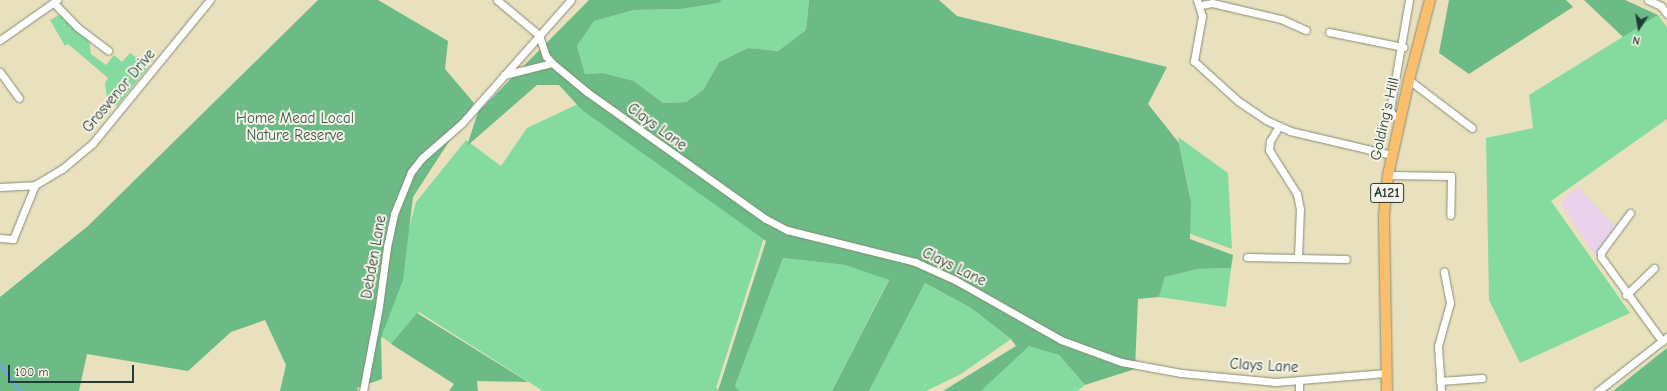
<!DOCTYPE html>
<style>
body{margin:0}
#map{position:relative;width:1667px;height:391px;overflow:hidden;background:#e9e0bd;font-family:"Comic Neue",sans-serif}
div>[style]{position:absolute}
.built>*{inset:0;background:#ead1ec}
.green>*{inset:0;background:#85db9f}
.forest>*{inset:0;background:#6cbb86}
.stream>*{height:2.5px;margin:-1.25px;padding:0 1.25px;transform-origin:1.25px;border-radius:1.25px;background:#6fa4dc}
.roads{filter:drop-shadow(0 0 1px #848e78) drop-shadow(0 0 1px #848e78)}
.street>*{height:7px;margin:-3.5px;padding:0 3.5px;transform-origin:3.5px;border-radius:3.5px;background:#fff}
.primary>*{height:10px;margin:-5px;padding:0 5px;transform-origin:5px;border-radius:5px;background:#fabe6d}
span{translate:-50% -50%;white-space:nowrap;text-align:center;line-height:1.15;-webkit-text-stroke:4px #f7f3e8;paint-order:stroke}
.shield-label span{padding:1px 3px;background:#f7f3e8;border:1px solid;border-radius:3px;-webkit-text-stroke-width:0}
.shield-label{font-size:14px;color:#1f3d34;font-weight:700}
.street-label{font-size:15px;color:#1f3d34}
.park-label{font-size:15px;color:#335d49}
.north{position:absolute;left:1619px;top:8px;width:40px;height:40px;-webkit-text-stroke:3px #f7f3e8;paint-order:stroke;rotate:192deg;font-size:11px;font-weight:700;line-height:16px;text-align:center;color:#1f3d34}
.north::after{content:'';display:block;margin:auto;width:14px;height:18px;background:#1f3d34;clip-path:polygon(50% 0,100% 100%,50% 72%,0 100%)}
.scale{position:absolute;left:8px;top:365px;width:126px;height:18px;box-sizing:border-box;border:2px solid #1f3d34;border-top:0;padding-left:5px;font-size:12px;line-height:14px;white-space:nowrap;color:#1f3d34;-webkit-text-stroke:3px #f7f3e8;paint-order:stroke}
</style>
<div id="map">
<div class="built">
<i style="clip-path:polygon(1578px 187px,1619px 231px,1596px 256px,1562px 207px,1563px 200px)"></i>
</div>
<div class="green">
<i style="clip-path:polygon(722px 0,809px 0,806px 30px,778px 51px,748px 48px,719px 62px,703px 90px,686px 102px,663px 103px,634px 81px,603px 73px,585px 74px,577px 46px,594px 21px,634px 10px,681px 9px,719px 3px)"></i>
<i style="clip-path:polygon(59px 15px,89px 40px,91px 54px,106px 65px,114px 55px,122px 62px,130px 53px,149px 66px,117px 106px,107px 98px,105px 83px,108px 78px,68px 44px,65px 46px,50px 20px)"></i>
<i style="clip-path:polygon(1658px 15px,1667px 27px,1667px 119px,1551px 201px,1630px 313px,1520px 363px,1489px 300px,1486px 138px,1533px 128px,1529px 95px)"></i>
<i style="clip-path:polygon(580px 103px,765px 235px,716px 388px,720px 391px,543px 391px,419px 312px,392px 344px,380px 336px,416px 202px,466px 140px,501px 166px,527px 128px)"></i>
<i style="clip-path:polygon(1178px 137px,1228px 173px,1232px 249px,1188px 233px,1190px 196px)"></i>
<i style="clip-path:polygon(783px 258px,845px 265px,889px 279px,832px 391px,740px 391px,735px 386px)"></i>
<i style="clip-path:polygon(1231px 268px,1226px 307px,1159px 297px,1165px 277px,1197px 269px)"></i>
<i style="clip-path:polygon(925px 283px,971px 308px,1011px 339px,961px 374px,926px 391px,869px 391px)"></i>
<i style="clip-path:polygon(1029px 345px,1059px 355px,1085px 385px,1077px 391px,981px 391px)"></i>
</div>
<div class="forest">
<i style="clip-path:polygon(318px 0,378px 0,448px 41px,445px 69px,474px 103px,413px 197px,403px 280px,381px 338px,382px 379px,357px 388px,358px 391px,280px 391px,286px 365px,265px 320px,231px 332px,188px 371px,87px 354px,79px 391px,0 391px,0 297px,88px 226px)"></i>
<i style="clip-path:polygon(589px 0,722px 0,719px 3px,681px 9px,634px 10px,594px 21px,577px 46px,585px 74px,603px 73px,634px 81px,663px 103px,686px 102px,703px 90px,719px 62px,748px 48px,778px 51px,806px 30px,809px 0,939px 0,957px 16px,1167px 67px,1148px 104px,1179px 143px,1191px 202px,1190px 239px,1233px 255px,1231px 268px,1197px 269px,1165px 277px,1159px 297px,1138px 299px,1135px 369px,1085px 385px,1059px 355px,1029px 346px,981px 391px,943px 391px,1016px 346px,1011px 339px,971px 308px,925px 283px,869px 391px,832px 391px,889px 280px,845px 265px,783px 258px,735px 386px,740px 391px,718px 391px,766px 241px,582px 110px,559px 85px,537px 85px,467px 146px,478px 112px)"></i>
<i style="clip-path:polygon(1449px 0,1566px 0,1573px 7px,1469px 74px,1439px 53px)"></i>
<i style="clip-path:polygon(1584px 0,1625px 0,1658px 15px,1623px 37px)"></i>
<i style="clip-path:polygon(417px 313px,528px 382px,477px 381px,478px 391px,449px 391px,454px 384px,391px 344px)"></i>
<i style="clip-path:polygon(1667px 348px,1667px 391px,1613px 391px)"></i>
</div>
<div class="stream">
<i style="left:0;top:365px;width:33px;rotate:51deg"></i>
</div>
<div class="roads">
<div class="street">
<i style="left:497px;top:0;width:55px;rotate:39.8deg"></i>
<i style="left:539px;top:35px;width:22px;rotate:72deg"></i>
<i style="left:546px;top:56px;width:9px;rotate:49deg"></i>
<i style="left:552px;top:63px;width:45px;rotate:39.6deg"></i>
<i style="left:587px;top:92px;width:219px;rotate:35.4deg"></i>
<i style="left:766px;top:219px;width:24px;rotate:28deg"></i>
<i style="left:787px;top:230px;width:132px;rotate:14deg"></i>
<i style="left:915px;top:262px;width:44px;rotate:24.2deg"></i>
<i style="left:955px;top:280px;width:122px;rotate:29.5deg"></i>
<i style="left:1061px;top:340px;width:64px;rotate:20.1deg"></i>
<i style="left:1121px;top:362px;width:61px;rotate:10.4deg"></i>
<i style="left:1181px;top:373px;width:95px;rotate:5.4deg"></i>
<i style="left:1276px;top:382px;width:110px;rotate:-4.7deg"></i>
<i style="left:1197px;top:0;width:17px;rotate:73deg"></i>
<i style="left:1202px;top:16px;width:46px;rotate:100.1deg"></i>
<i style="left:1194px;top:61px;width:59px;rotate:42.3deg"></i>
<i style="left:1238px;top:101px;width:36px;rotate:34deg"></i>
<i style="left:1268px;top:121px;width:24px;rotate:24deg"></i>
<i style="left:1290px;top:131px;width:105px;rotate:13.2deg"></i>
<i style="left:1648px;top:0;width:14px;rotate:25deg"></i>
<i style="left:1661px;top:6px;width:10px;rotate:53deg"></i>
<i style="left:54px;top:3px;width:33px;rotate:46deg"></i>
<i style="left:77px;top:27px;width:39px;rotate:37deg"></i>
<i style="left:1201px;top:5px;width:11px;rotate:-10deg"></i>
<i style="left:1212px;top:3px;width:71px;rotate:13.1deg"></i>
<i style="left:1281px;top:19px;width:27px;rotate:24deg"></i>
<i style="left:1329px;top:32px;width:76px;rotate:11.5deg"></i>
<i style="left:0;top:40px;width:70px;rotate:-35.1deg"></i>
<i style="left:0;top:72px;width:32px;rotate:54deg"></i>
<i style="left:504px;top:75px;width:49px;rotate:-14deg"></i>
<i style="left:1409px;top:80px;width:79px;rotate:37.3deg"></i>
<i style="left:1400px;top:119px;width:9px;rotate:-148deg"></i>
<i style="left:1392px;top:114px;width:5px;rotate:-112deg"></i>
<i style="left:1390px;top:109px;width:111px;rotate:-80.1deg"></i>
<i style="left:1279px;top:126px;width:17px;rotate:121deg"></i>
<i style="left:1270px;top:141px;width:9px;rotate:96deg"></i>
<i style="left:1269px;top:150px;width:52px;rotate:57.5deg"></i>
<i style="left:1297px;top:194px;width:15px;rotate:79deg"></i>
<i style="left:1300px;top:209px;width:48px;rotate:92.4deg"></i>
<i style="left:1388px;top:175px;width:63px;rotate:0.9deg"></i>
<i style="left:1451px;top:176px;width:39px;rotate:91deg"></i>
<i style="left:0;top:187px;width:35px;rotate:-3deg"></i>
<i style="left:35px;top:185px;width:31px;rotate:-31deg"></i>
<i style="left:62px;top:169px;width:39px;rotate:-40deg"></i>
<i style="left:92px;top:144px;width:186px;rotate:-50.7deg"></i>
<i style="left:1630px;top:213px;width:49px;rotate:126.6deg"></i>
<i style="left:1601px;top:252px;width:5px;rotate:90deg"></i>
<i style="left:1601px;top:257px;width:104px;rotate:54deg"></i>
<i style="left:0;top:238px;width:13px;rotate:4deg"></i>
<i style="left:13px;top:239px;width:58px;rotate:-67.8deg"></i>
<i style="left:1247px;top:257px;width:99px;rotate:1.2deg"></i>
<i style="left:1626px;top:295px;width:39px;rotate:-44deg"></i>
<i style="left:1440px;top:381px;width:42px;rotate:-4.1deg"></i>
<i style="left:363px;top:391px;width:86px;rotate:-79.3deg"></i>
<i style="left:379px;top:306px;width:60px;rotate:-82.3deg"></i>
<i style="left:387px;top:247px;width:34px;rotate:-78deg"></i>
<i style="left:394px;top:214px;width:45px;rotate:-68deg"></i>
<i style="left:411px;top:172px;width:18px;rotate:-52deg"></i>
<i style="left:422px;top:158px;width:53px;rotate:-41.2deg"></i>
<i style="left:462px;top:123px;width:164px;rotate:-48.5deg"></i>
<i style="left:1299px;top:391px;width:9px;rotate:-90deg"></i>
<i style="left:1441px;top:391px;width:45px;rotate:-93.8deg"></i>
<i style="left:1438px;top:346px;width:45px;rotate:-74.4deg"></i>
<i style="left:1450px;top:303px;width:32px;rotate:-101deg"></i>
<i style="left:1598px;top:391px;width:88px;rotate:-38deg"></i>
</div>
<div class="primary">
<i style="left:1387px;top:391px;width:176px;rotate:-91deg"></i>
<i style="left:1384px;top:215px;width:40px;rotate:-84.3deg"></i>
<i style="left:1388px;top:175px;width:97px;rotate:-77.5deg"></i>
<i style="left:1409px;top:80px;width:83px;rotate:-75.3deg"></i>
</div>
</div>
<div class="shield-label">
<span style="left:1387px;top:193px">A121</span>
</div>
<div class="street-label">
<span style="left:119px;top:91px;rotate:-50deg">Grosvenor Drive</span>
<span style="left:1385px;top:119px;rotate:-77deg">Golding's Hill</span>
<span style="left:657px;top:127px;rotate:36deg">Clays Lane</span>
<span style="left:374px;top:257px;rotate:-80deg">Debden Lane</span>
<span style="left:954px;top:267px;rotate:26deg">Clays Lane</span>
<span style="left:1264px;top:366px;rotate:3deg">Clays Lane</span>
</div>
<div class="park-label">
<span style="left:295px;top:127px">Home Mead Local<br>Nature Reserve</span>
</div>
<div class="north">N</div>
<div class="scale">100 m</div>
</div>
